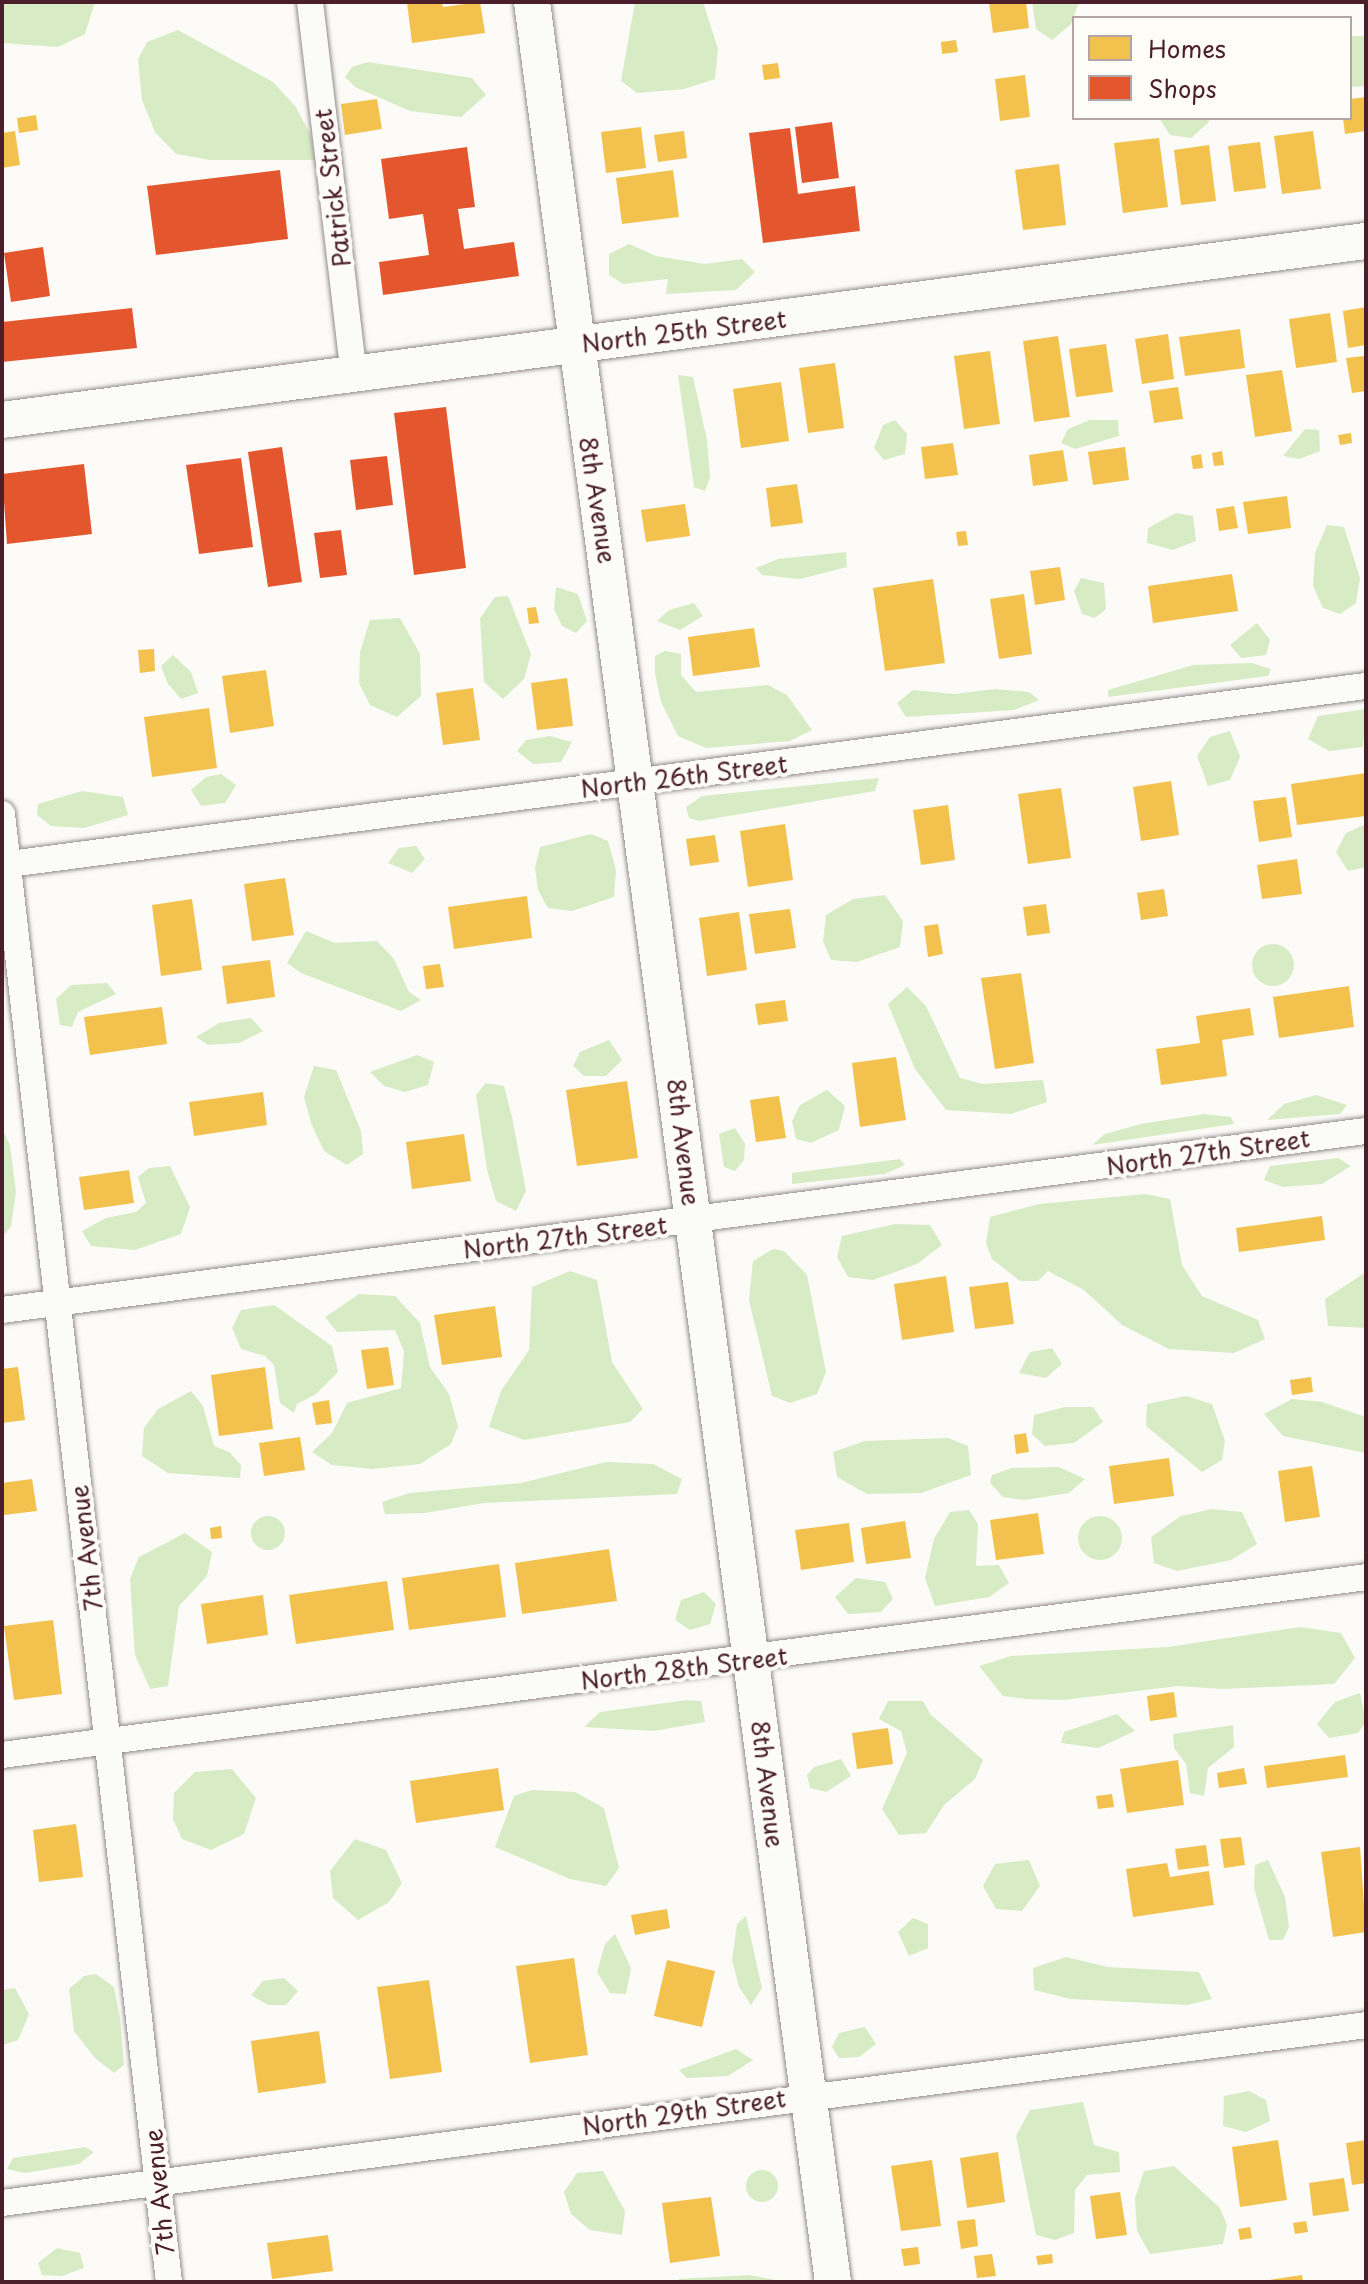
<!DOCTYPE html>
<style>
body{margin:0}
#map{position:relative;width:1368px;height:2284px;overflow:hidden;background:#fcfbf8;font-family:"Playpen Sans",sans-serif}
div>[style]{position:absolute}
.green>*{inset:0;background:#d7ecc5}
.round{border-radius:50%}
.homes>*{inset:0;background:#f2c14e}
.shops>*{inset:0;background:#e4572e}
.roads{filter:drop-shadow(0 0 2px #928a8b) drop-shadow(0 0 2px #928a8b)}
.street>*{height:26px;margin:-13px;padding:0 13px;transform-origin:13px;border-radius:13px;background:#fbfbf9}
.secondary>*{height:36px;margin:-18px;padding:0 18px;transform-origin:18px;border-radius:18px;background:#fbfbf9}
span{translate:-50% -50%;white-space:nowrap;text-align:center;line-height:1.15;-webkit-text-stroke:8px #fdfcf7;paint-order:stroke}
.street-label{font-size:24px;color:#4a1f2b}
.frame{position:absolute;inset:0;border:4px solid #4a1f2b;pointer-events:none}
.legend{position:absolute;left:1072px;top:16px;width:280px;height:104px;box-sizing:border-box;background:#fdfcf7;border:2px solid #b5a4a5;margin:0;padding:10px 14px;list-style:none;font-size:24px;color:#4a1f2b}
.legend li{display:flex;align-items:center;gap:16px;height:40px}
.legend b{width:40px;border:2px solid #b5a4a5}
</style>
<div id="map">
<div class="green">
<i style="clip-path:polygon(2px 2px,95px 2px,85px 34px,58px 47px,2px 43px)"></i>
<i style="clip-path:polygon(635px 2px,703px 2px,718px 49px,715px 79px,684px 89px,637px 93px,621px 81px)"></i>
<i style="clip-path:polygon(1032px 2px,1079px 2px,1071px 24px,1052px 40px,1036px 29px)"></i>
<i style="clip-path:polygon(178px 30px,273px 82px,296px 107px,311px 136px,315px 160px,210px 160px,176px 154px,155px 132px,142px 100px,138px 59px,147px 42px)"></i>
<i style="clip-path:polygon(1350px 36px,1366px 36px,1366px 86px,1350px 87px)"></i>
<i style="clip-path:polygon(368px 62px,472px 78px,486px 95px,461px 117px,410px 111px,355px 87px,345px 77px,352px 67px)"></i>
<i style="clip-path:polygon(1159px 118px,1208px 118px,1209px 122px,1191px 138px,1170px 135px)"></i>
<i style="clip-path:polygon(629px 244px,656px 256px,705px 264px,742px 259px,755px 272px,736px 290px,666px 294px,668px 279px,623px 284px,609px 275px,609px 254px)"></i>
<i style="clip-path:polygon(678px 375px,693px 377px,707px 440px,710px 477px,705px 491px,694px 487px)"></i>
<i style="clip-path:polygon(895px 420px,907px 434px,905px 454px,884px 460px,874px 448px,883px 425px)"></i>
<i style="clip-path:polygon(1090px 420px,1118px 420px,1119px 436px,1075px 449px,1061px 443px,1068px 429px)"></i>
<i style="clip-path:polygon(1305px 429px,1319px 430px,1320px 451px,1299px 459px,1283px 456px)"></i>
<i style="clip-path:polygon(1176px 513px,1193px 516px,1196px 541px,1173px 550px,1147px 543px,1148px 528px)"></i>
<i style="clip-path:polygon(1327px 525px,1344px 527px,1360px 578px,1356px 603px,1340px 614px,1323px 608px,1313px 586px,1315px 553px)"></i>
<i style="clip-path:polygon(846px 552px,847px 567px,800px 579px,762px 575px,756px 568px,778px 559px)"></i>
<i style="clip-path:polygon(1081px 578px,1104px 583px,1106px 609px,1095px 618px,1082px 614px,1074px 591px)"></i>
<i style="clip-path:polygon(556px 587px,578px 594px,587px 621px,576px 633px,562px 626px,554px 609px)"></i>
<i style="clip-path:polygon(508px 596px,531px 654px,524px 679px,503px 699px,484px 682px,480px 618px,495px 597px)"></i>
<i style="clip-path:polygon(694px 603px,703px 616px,680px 630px,657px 621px,669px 610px)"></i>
<i style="clip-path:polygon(400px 618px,420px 654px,421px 696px,397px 717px,370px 705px,359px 683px,360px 652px,370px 620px)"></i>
<i style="clip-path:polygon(1257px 623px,1270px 640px,1266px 655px,1241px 658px,1230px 645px)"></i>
<i style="clip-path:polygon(665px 651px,681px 654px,681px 675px,696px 692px,768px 685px,787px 695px,812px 730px,790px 741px,706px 748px,678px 736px,661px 702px,655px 673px,655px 656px)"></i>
<i style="clip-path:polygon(173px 655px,191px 672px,198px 693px,181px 699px,168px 684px,161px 666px)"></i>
<i style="clip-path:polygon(1252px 663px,1271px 669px,1268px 676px,1108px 697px,1108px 690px,1193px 665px)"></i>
<i style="clip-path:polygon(995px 689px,1029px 692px,1039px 700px,1014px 710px,906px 717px,897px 703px,913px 690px,954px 694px)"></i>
<i style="clip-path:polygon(1366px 709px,1363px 747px,1329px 751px,1308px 739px,1318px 716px)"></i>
<i style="clip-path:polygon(1230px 731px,1240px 757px,1230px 780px,1208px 786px,1197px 756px,1210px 737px)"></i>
<i style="clip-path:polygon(550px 736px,572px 742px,561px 762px,533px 764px,517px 751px,526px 740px)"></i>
<i style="clip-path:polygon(221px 774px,236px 785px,225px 803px,201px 806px,191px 790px,206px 777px)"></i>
<i style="clip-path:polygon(879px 778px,875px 791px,699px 821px,689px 818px,686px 807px,702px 796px)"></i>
<i style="clip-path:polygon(82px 791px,123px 797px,128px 815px,84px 828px,51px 826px,37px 815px,38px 804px)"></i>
<i style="clip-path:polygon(1366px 824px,1366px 867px,1348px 871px,1336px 852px,1346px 833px)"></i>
<i style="clip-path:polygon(591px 834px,608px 841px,616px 870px,614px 897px,572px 911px,548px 908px,538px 890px,535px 868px,540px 847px)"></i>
<i style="clip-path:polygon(416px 846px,425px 859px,412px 873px,388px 863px,399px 848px)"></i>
<i style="clip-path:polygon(885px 895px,903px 921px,900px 947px,857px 962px,831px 960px,823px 941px,826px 915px,853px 899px)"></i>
<i style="clip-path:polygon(306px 931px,335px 943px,377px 941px,394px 959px,409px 992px,421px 1000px,401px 1011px,301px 973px,287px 963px)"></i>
<i class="round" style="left:1252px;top:944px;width:42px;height:42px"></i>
<i style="clip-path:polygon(107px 983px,116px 994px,78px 1012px,72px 1027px,60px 1025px,56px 999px,71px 985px)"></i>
<i style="clip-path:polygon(907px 987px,926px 1006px,960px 1078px,983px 1084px,1043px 1080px,1047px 1102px,1011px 1114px,946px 1110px,915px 1069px,888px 1004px)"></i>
<i style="clip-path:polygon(251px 1018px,263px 1031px,239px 1043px,208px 1045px,196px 1037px,219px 1023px)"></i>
<i style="clip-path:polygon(609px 1040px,622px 1060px,606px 1076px,584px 1076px,573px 1066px,580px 1052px)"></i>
<i style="clip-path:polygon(417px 1055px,434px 1062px,428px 1085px,405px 1092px,384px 1086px,370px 1072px)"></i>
<i style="clip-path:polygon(314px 1066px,336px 1070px,361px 1131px,363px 1154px,347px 1165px,324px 1151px,311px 1123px,304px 1097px)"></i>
<i style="clip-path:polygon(486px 1083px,504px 1086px,512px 1117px,526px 1191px,516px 1211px,496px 1201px,487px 1170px,476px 1095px)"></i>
<i style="clip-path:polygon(827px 1090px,845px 1106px,839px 1130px,811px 1143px,796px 1139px,792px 1121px,800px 1105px)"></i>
<i style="clip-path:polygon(1316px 1095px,1347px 1105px,1340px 1114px,1267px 1120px,1284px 1104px)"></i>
<i style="clip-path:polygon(1204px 1114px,1231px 1117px,1234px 1124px,1092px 1145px,1105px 1134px,1141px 1124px)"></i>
<i style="clip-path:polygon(2px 1128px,10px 1145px,16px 1192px,11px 1226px,2px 1238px)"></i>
<i style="clip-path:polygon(735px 1128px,745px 1144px,744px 1160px,735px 1171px,724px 1167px,719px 1134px)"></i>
<i style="clip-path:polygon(1338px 1158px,1351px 1166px,1322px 1184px,1283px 1187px,1264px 1180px,1270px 1166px)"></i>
<i style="clip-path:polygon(900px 1159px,905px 1165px,885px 1174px,792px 1184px,792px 1173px)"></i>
<i style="clip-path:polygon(170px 1166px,190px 1207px,181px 1234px,135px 1250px,91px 1246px,82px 1231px,106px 1218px,136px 1212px,146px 1203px,138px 1177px,149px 1168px)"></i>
<i style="clip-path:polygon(1145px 1194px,1170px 1199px,1182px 1265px,1202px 1296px,1258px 1320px,1265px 1339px,1234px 1353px,1169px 1349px,1122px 1325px,1084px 1290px,1048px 1271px,1038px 1281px,1020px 1281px,992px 1259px,986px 1243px,990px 1217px,1039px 1204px)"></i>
<i style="clip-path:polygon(895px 1224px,930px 1225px,942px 1245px,917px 1264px,873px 1280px,848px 1277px,837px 1257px,842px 1236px)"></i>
<i style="clip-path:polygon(773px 1249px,784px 1251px,807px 1275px,826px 1372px,817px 1394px,790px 1403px,772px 1396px,749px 1300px,753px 1261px)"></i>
<i style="clip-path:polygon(570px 1271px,597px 1280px,612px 1362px,643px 1409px,630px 1422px,524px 1440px,489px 1427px,501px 1391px,529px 1350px,532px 1287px)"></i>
<i style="clip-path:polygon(1366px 1272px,1366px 1328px,1328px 1326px,1325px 1299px)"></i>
<i style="clip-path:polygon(359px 1294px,395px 1296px,420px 1323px,430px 1367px,449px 1394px,458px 1426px,451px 1444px,420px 1464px,373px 1469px,332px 1465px,312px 1452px,332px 1433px,347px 1403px,401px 1388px,404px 1352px,395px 1330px,337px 1332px,325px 1317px)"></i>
<i style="clip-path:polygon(274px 1305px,332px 1346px,338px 1372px,316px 1394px,297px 1404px,294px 1413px,280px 1403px,274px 1365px,265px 1356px,241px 1349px,232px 1328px,241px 1310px)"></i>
<i style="clip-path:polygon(1052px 1348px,1062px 1364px,1046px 1378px,1019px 1373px,1030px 1352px)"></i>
<i style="clip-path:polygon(191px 1391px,203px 1406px,214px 1446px,229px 1452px,241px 1465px,240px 1478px,168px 1473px,142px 1456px,144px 1428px,158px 1409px)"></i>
<i style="clip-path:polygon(1186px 1396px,1212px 1404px,1225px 1441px,1222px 1460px,1202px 1472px,1146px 1426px,1147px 1404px)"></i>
<i style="clip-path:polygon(1292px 1399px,1322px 1402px,1366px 1417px,1366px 1453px,1283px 1436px,1264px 1414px)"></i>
<i style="clip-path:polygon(1065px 1407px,1093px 1407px,1103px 1422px,1074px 1443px,1045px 1446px,1032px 1434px,1034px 1415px)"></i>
<i style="clip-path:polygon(948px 1438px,968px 1446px,971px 1475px,921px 1493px,867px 1494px,837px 1477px,833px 1452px,865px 1441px)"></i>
<i style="clip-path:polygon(606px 1462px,653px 1464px,682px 1479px,677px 1494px,484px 1503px,425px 1513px,385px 1514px,382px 1502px,410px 1493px,521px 1483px)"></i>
<i style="clip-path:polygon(1059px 1467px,1085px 1479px,1069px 1493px,1024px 1500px,1003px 1497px,990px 1483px,992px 1475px,1012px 1468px)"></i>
<i style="clip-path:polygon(1212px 1509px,1242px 1512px,1257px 1544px,1231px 1560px,1177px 1571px,1154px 1563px,1151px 1537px,1181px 1516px)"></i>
<i style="clip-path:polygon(969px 1510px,978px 1524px,976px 1566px,999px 1565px,1009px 1583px,989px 1597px,935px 1606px,925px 1578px,934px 1539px,950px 1512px)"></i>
<i class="round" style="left:251px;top:1516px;width:34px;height:34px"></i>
<i class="round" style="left:1078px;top:1516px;width:44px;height:44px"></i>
<i style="clip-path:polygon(185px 1533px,212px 1552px,207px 1576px,179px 1606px,168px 1686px,150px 1689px,135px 1655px,130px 1579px,139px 1557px)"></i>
<i style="clip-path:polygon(856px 1578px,885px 1582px,893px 1599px,881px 1612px,848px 1614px,835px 1597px)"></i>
<i style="clip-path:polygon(704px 1592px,716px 1604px,710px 1624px,690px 1630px,675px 1620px,681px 1600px)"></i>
<i style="clip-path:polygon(1300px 1627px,1341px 1633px,1355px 1658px,1334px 1684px,1223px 1689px,1178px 1686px,1063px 1700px,1027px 1699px,1003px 1696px,979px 1666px,1011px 1656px,1168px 1647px)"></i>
<i style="clip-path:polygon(1360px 1693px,1366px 1722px,1358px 1733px,1329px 1738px,1317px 1724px,1335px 1702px)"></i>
<i style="clip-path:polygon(687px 1700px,701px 1701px,705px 1722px,654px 1731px,584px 1727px,600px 1712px)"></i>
<i style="clip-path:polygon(888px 1701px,923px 1701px,930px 1714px,983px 1760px,975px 1779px,944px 1805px,926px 1833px,899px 1835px,882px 1809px,907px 1753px,901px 1731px,879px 1719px)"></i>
<i style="clip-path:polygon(1117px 1714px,1135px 1731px,1098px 1748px,1061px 1743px,1064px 1732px)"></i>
<i style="clip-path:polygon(1233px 1725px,1234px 1747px,1208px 1768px,1204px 1796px,1190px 1793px,1186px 1764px,1174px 1748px,1173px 1734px)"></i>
<i style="clip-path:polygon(841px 1759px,851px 1776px,826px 1792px,810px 1788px,807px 1775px,814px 1767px)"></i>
<i style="clip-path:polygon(232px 1769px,256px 1798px,244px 1834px,211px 1850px,182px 1839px,173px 1819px,174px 1793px,195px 1772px)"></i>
<i style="clip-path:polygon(532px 1790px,575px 1792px,604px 1808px,619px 1868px,606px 1886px,570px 1879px,495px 1847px,514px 1796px)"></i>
<i style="clip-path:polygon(355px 1839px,386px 1850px,402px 1883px,389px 1902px,358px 1920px,333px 1898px,330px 1871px)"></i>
<i style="clip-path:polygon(1029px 1860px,1040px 1886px,1022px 1911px,996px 1909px,983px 1886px,995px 1864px)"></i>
<i style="clip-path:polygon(1268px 1860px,1285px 1897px,1289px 1927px,1283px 1940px,1269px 1940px,1254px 1888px,1255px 1865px)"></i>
<i style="clip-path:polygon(746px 1916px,762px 1988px,751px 2005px,739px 1987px,732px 1960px,737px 1924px)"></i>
<i style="clip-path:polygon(913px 1918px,928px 1924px,928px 1948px,909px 1956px,898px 1932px)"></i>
<i style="clip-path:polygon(615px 1934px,631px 1968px,626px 1994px,610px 1993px,597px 1972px,605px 1944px)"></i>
<i style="clip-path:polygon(1066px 1957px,1108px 1967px,1199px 1972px,1212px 1999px,1187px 2005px,1071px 1999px,1034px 1990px,1033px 1968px)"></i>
<i style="clip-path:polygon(96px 1974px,114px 1987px,120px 2018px,124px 2065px,114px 2073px,95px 2058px,74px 2031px,69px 1989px,84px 1976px)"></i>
<i style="clip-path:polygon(284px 1978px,298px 1991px,286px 2005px,268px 2005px,251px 1995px,263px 1981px)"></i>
<i style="clip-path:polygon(15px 1988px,29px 2014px,18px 2040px,2px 2045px,2px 1990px)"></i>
<i style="clip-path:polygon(865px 2027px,876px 2044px,859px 2057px,839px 2058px,832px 2047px,839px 2033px)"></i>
<i style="clip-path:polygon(736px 2049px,753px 2060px,728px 2076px,687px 2078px,679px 2070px)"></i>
<i style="clip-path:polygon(1249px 2091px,1266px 2100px,1270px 2121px,1246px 2132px,1223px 2126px,1224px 2096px)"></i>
<i style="clip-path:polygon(1083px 2102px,1094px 2145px,1119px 2152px,1120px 2172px,1087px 2175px,1075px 2190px,1074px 2233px,1055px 2240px,1036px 2235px,1016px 2136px,1030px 2110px)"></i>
<i style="clip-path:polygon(85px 2147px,94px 2152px,79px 2164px,25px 2173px,7px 2169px,13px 2158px)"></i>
<i style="clip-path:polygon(1174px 2166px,1220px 2208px,1227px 2225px,1223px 2244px,1150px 2254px,1137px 2231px,1135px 2198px,1144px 2171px)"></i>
<i class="round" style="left:746px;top:2170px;width:32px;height:32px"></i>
<i style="clip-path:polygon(603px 2171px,625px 2211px,622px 2235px,590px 2230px,571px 2214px,564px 2192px,577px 2173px)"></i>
<i style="clip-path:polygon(57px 2248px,80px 2253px,84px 2268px,62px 2276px,42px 2275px,38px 2263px)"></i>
<i style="clip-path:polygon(749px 2275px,787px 2282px,678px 2282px,679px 2279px)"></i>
</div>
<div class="homes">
<i style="clip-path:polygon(407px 2px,442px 2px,443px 7px,480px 2px,485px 33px,412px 43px)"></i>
<i style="clip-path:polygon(989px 2px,1026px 2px,1029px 28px,993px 33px)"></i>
<i style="clip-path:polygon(956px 40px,958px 52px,942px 54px,941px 42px)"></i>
<i style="clip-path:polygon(778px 63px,780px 78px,764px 80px,762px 65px)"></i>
<i style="clip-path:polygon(1025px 75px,1030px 117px,1000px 121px,995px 79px)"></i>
<i style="clip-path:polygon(1366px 97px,1366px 131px,1345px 134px,1343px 118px,1350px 118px,1350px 99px)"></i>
<i style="clip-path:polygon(377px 99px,382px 129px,345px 135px,341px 104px)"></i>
<i style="clip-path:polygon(36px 115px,38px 130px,19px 133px,17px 118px)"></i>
<i style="clip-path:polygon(641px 127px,646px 168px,606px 173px,601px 132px)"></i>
<i style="clip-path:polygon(15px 131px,20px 165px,2px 168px,2px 133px)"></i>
<i style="clip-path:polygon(684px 131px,687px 158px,658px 162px,654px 135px)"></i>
<i style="clip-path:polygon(1313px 131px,1321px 189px,1282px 194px,1274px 136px)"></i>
<i style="clip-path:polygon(1159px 138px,1168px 207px,1123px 213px,1114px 143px)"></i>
<i style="clip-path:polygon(1260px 142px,1266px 188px,1234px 192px,1228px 146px)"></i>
<i style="clip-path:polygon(1209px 145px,1216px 201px,1181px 205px,1174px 150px)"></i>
<i style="clip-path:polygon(1059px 164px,1066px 225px,1023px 230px,1015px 170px)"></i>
<i style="clip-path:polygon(673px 170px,679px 217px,622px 224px,616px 178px)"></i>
<i style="clip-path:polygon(1366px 307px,1366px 345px,1348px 348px,1343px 311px)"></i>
<i style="clip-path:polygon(1330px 313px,1337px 362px,1296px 368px,1289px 319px)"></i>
<i style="clip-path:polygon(1240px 329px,1245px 368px,1185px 376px,1179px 337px)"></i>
<i style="clip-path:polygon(1168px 334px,1174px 379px,1142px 384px,1135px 339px)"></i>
<i style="clip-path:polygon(1058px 336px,1070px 417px,1034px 422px,1023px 341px)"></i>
<i style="clip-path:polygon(1106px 344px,1113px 392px,1076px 397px,1069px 349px)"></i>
<i style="clip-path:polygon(990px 351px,1000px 424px,964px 429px,954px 356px)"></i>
<i style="clip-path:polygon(1364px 356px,1366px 391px,1352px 393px,1346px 358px)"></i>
<i style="clip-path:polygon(835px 363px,844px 428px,808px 433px,799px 368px)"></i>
<i style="clip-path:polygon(1282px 370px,1292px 431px,1255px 437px,1246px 375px)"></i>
<i style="clip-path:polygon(781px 382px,789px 441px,741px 448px,733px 389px)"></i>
<i style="clip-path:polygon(1178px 387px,1183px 419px,1154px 423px,1149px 391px)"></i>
<i style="clip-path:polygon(1351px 433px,1352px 443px,1340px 445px,1338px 435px)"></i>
<i style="clip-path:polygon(953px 443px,958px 475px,925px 479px,921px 447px)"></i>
<i style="clip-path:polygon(1125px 447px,1129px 480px,1093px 485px,1088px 452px)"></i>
<i style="clip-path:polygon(1063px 450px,1068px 481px,1033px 486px,1029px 455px)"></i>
<i style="clip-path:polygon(1222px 451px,1224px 465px,1214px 466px,1212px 453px)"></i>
<i style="clip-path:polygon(1201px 454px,1203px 468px,1193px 469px,1191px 456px)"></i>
<i style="clip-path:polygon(797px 484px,803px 523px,771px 527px,766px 488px)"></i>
<i style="clip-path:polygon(1287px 496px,1291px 528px,1248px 534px,1243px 502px)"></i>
<i style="clip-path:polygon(685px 504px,690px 536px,646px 542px,641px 510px)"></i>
<i style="clip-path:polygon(1234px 506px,1238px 528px,1219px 531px,1216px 509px)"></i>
<i style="clip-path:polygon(966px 531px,968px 545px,958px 546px,956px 532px)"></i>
<i style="clip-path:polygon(1060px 567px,1065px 600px,1035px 605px,1030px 571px)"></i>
<i style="clip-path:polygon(1232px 574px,1238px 611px,1153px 623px,1148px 586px)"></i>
<i style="clip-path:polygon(933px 579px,945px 663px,885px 671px,873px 588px)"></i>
<i style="clip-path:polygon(1024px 594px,1032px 654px,999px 659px,990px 599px)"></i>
<i style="clip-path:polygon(536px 607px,539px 623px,529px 624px,527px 608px)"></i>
<i style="clip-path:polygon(754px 628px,760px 667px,693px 676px,688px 637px)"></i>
<i style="clip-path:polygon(154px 649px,155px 671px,140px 673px,138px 650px)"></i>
<i style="clip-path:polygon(266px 670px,274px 726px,230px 733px,222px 676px)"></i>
<i style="clip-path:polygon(567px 678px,573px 726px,537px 730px,531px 683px)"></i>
<i style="clip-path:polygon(473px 688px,480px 740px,443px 745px,436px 693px)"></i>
<i style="clip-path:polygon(209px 708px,217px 768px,152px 777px,144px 717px)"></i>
<i style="clip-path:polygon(1366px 773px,1366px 816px,1297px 825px,1291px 784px)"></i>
<i style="clip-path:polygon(1171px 781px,1179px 835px,1141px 841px,1133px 787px)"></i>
<i style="clip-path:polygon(1061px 788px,1071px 858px,1028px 864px,1018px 794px)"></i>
<i style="clip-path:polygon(1286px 797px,1292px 837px,1259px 842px,1253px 801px)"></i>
<i style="clip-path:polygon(948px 805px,955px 860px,921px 865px,913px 810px)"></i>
<i style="clip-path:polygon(785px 824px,793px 880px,748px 887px,740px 831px)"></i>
<i style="clip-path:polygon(715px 835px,719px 862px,690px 866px,686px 839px)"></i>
<i style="clip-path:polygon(1297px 859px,1302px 894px,1262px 899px,1257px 865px)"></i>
<i style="clip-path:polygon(285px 878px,294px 935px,252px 941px,244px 884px)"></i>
<i style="clip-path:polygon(1164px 889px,1168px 916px,1141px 920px,1137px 893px)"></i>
<i style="clip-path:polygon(527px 896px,532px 938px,454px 949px,448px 907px)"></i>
<i style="clip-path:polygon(192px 899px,202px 970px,161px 976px,152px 905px)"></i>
<i style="clip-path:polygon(1046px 904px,1050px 933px,1027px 936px,1023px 907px)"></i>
<i style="clip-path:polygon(790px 909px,796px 948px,755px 954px,749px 914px)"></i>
<i style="clip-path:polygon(739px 912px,747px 970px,707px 976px,699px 918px)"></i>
<i style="clip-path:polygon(938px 924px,943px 954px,928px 957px,924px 926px)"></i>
<i style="clip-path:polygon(270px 960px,275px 997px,227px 1004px,222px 966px)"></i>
<i style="clip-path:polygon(440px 964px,444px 987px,426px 989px,423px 966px)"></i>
<i style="clip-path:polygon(1021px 973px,1034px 1063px,995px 1069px,981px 978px)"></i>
<i style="clip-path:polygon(1349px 986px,1354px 1027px,1279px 1038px,1273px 997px)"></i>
<i style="clip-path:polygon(785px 1000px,788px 1021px,758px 1025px,755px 1004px)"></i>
<i style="clip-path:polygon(162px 1007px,167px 1044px,90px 1055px,84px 1017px)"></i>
<i style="clip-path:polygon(1250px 1008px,1254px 1035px,1222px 1040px,1227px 1076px,1161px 1085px,1156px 1049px,1200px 1043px,1196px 1016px)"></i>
<i style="clip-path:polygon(896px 1057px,906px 1120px,860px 1127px,852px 1063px)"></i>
<i style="clip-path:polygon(627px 1081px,638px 1158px,577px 1166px,566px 1090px)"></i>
<i style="clip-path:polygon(263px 1092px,267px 1125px,194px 1136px,189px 1102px)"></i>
<i style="clip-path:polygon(779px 1096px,786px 1138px,756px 1142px,750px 1100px)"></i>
<i style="clip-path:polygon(464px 1134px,471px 1181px,412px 1189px,406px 1142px)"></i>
<i style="clip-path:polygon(129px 1170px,134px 1203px,84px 1210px,79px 1177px)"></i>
<i style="clip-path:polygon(1322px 1216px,1325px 1240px,1239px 1252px,1236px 1228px)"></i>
<i style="clip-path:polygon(946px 1276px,954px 1332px,902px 1340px,894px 1284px)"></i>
<i style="clip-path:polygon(1008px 1282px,1014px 1324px,975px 1329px,969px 1287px)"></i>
<i style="clip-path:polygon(495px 1306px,502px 1357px,442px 1365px,434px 1315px)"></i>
<i style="clip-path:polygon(388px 1347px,394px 1385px,367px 1389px,361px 1350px)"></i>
<i style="clip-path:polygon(18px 1367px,25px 1420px,2px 1423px,2px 1369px)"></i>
<i style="clip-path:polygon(265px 1367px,273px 1429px,219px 1436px,211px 1375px)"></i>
<i style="clip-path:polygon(1311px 1377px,1313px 1392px,1292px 1395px,1290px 1380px)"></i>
<i style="clip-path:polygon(329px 1400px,332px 1423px,316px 1425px,312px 1403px)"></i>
<i style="clip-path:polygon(1026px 1433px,1029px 1452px,1016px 1454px,1014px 1435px)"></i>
<i style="clip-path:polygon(300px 1437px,305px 1470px,264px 1476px,259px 1443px)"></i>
<i style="clip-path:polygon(1169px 1458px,1174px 1496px,1114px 1504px,1109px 1466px)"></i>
<i style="clip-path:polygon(1312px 1466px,1320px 1517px,1285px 1522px,1278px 1471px)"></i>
<i style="clip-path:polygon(32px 1479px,37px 1511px,4px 1515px,2px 1483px)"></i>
<i style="clip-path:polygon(1038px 1513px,1044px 1554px,996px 1560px,990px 1520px)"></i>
<i style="clip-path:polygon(905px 1521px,911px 1558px,866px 1564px,861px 1528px)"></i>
<i style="clip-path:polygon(849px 1523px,854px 1562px,801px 1570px,795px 1530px)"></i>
<i style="clip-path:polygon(221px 1526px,222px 1538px,211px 1539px,210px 1528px)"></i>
<i style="clip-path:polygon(609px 1549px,617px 1601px,522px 1614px,515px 1563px)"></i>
<i style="clip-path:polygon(499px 1564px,506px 1617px,409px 1630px,402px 1578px)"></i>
<i style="clip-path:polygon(387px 1581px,394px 1630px,296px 1644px,289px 1595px)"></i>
<i style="clip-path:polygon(263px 1595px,268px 1635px,207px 1644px,201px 1604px)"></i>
<i style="clip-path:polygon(53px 1620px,62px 1694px,14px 1700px,4px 1626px)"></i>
<i style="clip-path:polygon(1174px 1692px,1177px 1717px,1150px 1721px,1147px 1696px)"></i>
<i style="clip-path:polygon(888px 1728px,893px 1764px,857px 1769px,852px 1733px)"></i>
<i style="clip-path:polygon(1345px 1755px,1348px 1777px,1267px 1788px,1264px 1766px)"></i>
<i style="clip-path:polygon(1178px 1760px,1184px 1805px,1127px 1813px,1120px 1769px)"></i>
<i style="clip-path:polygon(498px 1768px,504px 1810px,416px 1823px,410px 1781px)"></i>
<i style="clip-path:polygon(1244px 1768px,1247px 1784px,1219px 1788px,1217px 1773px)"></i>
<i style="clip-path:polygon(1112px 1794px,1114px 1807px,1098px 1809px,1096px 1796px)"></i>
<i style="clip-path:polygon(76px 1824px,83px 1877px,39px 1882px,33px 1830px)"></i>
<i style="clip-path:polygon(1241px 1837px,1245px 1865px,1224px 1868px,1220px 1839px)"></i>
<i style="clip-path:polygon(1206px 1845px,1209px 1866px,1178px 1870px,1175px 1849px)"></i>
<i style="clip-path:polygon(1360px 1847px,1366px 1932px,1333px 1937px,1321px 1852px)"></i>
<i style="clip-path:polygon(1167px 1863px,1170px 1877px,1209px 1871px,1214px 1905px,1133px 1917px,1126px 1869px)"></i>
<i style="clip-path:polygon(667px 1909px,670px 1928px,635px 1935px,631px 1915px)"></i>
<i style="clip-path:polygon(574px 1958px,588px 2055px,530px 2063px,516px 1966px)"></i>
<i style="clip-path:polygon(667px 1960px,715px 1971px,702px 2027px,654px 2016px)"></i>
<i style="clip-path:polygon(429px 1980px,442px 2072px,390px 2079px,377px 1987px)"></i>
<i style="clip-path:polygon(319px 2031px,326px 2083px,258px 2093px,251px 2041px)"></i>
<i style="clip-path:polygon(1278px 2140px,1287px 2200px,1240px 2207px,1232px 2147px)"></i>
<i style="clip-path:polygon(1366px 2140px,1366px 2183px,1352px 2185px,1346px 2143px)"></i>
<i style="clip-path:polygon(998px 2152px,1005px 2202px,967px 2208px,960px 2158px)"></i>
<i style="clip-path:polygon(932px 2160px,941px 2226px,901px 2231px,891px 2166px)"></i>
<i style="clip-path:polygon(1344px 2178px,1349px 2211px,1313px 2216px,1309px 2183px)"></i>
<i style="clip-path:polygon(1120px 2192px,1127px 2235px,1096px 2239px,1090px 2196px)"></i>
<i style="clip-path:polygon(711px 2197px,720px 2256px,670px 2263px,662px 2203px)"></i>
<i style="clip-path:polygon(975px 2219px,978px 2246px,961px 2249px,957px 2221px)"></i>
<i style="clip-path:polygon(1306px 2221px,1308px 2232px,1295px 2234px,1293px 2223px)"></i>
<i style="clip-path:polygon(1250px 2227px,1252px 2238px,1240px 2240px,1238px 2229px)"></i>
<i style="clip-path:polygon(328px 2235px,333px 2271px,272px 2279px,267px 2243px)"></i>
<i style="clip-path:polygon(918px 2247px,920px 2264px,904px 2266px,901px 2249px)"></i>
<i style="clip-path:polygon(992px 2254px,996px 2276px,977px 2278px,974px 2256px)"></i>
<i style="clip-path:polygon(1052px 2254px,1053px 2263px,1038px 2265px,1036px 2256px)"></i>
<i style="clip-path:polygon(1302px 2275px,1303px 2282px,1269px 2282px,1269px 2280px)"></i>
</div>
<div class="shops">
<i style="clip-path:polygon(832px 122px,839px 178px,802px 183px,795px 127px)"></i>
<i style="clip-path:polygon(790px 128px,798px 194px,855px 186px,860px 231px,763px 243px,749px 133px)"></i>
<i style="clip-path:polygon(467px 147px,475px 207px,458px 209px,464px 249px,514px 242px,519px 276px,383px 295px,379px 262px,429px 255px,423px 214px,389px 219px,381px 159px)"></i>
<i style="clip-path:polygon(280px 170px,288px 239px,156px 255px,147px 186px)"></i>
<i style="clip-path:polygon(43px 247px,50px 296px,11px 302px,4px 253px)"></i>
<i style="clip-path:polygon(132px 308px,137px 348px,2px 362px,2px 322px)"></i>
<i style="clip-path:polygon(446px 407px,466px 568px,414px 575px,394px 413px)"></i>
<i style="clip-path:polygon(282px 447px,302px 582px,268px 587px,248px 452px)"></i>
<i style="clip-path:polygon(387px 456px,393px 505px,356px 510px,350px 460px)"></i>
<i style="clip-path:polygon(241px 458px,253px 547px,199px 554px,186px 465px)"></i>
<i style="clip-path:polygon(84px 464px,92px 534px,7px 544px,2px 474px)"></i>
<i style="clip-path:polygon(341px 530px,347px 575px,320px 578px,314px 533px)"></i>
</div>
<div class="roads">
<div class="street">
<i style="left:310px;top:2px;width:375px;rotate:83.3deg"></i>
<i style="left:2px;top:814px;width:1477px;rotate:83.51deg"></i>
<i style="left:2px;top:865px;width:1376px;rotate:-7.48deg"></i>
<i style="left:2px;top:1310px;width:1376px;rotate:-7.48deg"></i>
<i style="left:2px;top:1755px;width:1376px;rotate:-7.43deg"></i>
<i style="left:2px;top:2203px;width:1376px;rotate:-7.43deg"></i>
</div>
<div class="secondary">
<i style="left:532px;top:2px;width:2300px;rotate:82.48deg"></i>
<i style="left:2px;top:420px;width:1376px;rotate:-7.48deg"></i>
</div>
</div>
<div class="street-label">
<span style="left:332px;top:188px;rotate:-97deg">Patrick Street</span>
<span style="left:684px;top:331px;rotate:-7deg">North 25th Street</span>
<span style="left:598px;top:500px;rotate:81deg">8th Avenue</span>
<span style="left:684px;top:776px;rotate:-7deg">North 26th Street</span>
<span style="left:684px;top:1142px;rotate:83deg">8th Avenue</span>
<span style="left:1208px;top:1152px;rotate:-8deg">North 27th Street</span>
<span style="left:565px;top:1237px;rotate:-7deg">North 27th Street</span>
<span style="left:86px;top:1548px;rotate:-97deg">7th Avenue</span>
<span style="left:684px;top:1668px;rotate:-7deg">North 28th Street</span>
<span style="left:768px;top:1784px;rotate:83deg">8th Avenue</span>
<span style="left:684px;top:2112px;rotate:-8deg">North 29th Street</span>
<span style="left:159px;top:2192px;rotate:-96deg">7th Avenue</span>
</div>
<div class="frame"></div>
<ul class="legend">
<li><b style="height:22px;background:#f2c14e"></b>Homes</li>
<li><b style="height:22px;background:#e4572e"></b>Shops</li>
</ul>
</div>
